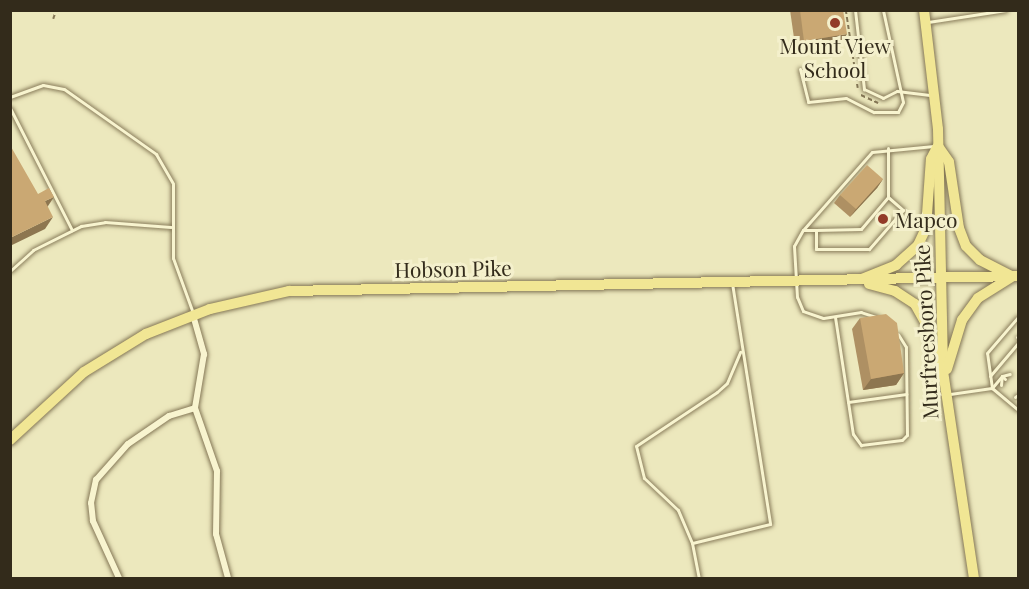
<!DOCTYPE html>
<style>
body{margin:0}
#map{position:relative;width:1029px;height:589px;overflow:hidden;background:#ece8bd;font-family:"Playfair Display",serif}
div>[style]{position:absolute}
.path>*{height:1.5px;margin-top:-0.75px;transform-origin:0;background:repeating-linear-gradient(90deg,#847756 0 4.5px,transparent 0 7.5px)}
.roads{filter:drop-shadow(0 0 2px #847756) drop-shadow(0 0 2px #847756)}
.lane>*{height:3px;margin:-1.5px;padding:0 1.5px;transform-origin:1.5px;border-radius:1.5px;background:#f8f4cf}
.street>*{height:6px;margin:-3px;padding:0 3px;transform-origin:3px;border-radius:3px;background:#f8f4cf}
.primary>*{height:10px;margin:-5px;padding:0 5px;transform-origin:5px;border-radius:5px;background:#f1e694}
.wall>*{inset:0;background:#ae9063}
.shaded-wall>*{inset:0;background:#8d7650}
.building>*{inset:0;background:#caa873}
.dots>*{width:16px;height:16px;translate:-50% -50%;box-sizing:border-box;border:3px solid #f4f0cc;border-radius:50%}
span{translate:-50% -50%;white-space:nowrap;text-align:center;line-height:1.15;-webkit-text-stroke:6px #f4f0cc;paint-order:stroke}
.poi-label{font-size:21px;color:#332b1b}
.left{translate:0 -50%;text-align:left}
.street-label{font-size:21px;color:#332b1b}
.frame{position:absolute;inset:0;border:12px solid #332b1b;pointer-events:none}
</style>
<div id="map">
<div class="path">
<i style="left:846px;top:10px;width:79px;rotate:81.3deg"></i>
<i style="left:53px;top:19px;width:9px;rotate:-72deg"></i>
<i style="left:861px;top:95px;width:19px;rotate:25deg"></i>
</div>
<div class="roads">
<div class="lane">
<i style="left:855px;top:10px;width:80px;rotate:83.5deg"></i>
<i style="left:864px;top:89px;width:21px;rotate:25deg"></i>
<i style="left:883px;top:98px;width:16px;rotate:-27deg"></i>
<i style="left:897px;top:91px;width:35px;rotate:7deg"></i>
<i style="left:928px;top:22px;width:79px;rotate:-8.7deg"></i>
<i style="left:800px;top:69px;width:34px;rotate:76deg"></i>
<i style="left:808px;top:102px;width:38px;rotate:-6deg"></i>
<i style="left:846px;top:98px;width:31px;rotate:27deg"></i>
<i style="left:874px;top:112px;width:24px"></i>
<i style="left:898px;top:112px;width:11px;rotate:-63deg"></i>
<i style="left:903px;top:102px;width:94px;rotate:-102.3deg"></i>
<i style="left:10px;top:97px;width:35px;rotate:-20deg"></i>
<i style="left:43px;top:85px;width:21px;rotate:11deg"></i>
<i style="left:64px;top:89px;width:113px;rotate:35.2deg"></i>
<i style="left:156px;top:154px;width:34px;rotate:60deg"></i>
<i style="left:173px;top:184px;width:74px;rotate:90deg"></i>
<i style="left:173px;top:258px;width:59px;rotate:70deg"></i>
<i style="left:10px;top:108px;width:137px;rotate:63.1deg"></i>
<i style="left:888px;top:197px;width:20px;rotate:41deg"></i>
<i style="left:903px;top:210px;width:52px;rotate:131.1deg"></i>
<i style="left:869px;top:249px;width:53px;rotate:180deg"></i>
<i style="left:816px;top:249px;width:19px;rotate:-90deg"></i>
<i style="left:816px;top:230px;width:45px;rotate:-1.3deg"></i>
<i style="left:861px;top:229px;width:42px;rotate:-49.8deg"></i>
<i style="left:888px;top:197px;width:49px;rotate:-90deg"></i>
<i style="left:803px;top:230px;width:13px"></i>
<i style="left:10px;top:271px;width:31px;rotate:-42deg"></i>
<i style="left:33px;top:250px;width:54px;rotate:-26.6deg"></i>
<i style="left:81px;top:226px;width:24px;rotate:-9deg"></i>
<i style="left:105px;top:222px;width:66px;rotate:4.3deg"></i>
<i style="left:732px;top:283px;width:244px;rotate:81deg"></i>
<i style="left:770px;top:524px;width:80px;rotate:166.3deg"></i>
<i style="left:692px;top:543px;width:36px;rotate:-113deg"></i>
<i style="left:678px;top:510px;width:47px;rotate:-136.7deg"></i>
<i style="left:644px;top:478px;width:33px;rotate:-104deg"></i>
<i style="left:636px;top:446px;width:97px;rotate:-33.7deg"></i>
<i style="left:717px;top:392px;width:13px;rotate:-42deg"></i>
<i style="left:727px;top:383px;width:34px;rotate:-67deg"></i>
<i style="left:835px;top:317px;width:118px;rotate:81.3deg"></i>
<i style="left:853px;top:434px;width:14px;rotate:54deg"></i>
<i style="left:861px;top:445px;width:41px;rotate:-7deg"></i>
<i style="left:902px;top:440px;width:7px;rotate:-45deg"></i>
<i style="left:907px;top:435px;width:88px;rotate:-90.7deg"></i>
<i style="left:906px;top:347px;width:15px;rotate:-122deg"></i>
<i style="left:879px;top:318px;width:19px;rotate:-162deg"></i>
<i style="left:861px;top:312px;width:38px;rotate:171deg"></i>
<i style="left:823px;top:318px;width:21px;rotate:-161deg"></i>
<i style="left:803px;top:311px;width:15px;rotate:-113deg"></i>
<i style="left:797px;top:297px;width:51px;rotate:-93.4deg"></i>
<i style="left:794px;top:246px;width:18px;rotate:-61deg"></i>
<i style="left:803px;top:230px;width:104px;rotate:-48.5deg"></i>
<i style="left:872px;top:152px;width:62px;rotate:-5.5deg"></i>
<i style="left:1017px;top:337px;width:1px;rotate:45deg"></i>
<i style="left:990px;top:376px;width:43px;rotate:-49.7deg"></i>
<i style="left:1005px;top:379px;width:4px;rotate:-135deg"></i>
<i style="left:1002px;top:376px;width:16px;rotate:130deg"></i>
<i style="left:992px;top:388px;width:34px;rotate:40deg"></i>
<i style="left:1001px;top:385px;width:9px;rotate:-84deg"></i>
<i style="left:1002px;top:376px;width:8px;rotate:-14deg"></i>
<i style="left:950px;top:394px;width:42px;rotate:-8.1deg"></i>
<i style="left:992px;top:388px;width:35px;rotate:-98deg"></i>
<i style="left:987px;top:353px;width:48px;rotate:-49.3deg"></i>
<i style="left:1015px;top:397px;width:4px;rotate:-34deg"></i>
<i style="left:848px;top:402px;width:59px;rotate:-7.9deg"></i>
<i style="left:692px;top:543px;width:36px;rotate:79deg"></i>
</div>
<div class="street">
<i style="left:193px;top:315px;width:41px;rotate:74.2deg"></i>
<i style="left:204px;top:354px;width:55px;rotate:99.5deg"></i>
<i style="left:195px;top:408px;width:67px;rotate:70.8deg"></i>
<i style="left:217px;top:471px;width:63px;rotate:90.9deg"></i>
<i style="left:216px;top:534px;width:46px;rotate:74.7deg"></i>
<i style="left:119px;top:578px;width:63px;rotate:-114.5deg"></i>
<i style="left:93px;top:521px;width:18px;rotate:-96deg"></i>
<i style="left:91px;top:503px;width:24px;rotate:-78deg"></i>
<i style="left:96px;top:480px;width:48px;rotate:-48.4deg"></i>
<i style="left:128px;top:444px;width:50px;rotate:-34.3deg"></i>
<i style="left:169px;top:416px;width:27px;rotate:-17deg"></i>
</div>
<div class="primary">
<i style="left:924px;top:10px;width:120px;rotate:83.3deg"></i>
<i style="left:938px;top:129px;width:242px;rotate:88.8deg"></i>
<i style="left:943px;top:371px;width:209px;rotate:81.5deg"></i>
<i style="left:938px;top:146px;width:19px;rotate:55deg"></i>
<i style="left:949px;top:162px;width:67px;rotate:81.4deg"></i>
<i style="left:959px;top:228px;width:19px;rotate:69deg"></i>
<i style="left:966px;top:246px;width:20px;rotate:45deg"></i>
<i style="left:980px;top:260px;width:34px;rotate:27deg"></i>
<i style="left:862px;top:279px;width:37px;rotate:-22deg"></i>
<i style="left:896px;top:265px;width:30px;rotate:-42deg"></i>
<i style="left:918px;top:245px;width:19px;rotate:-65deg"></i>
<i style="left:926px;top:228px;width:69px;rotate:-85.9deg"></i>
<i style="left:931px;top:159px;width:13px;rotate:-63deg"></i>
<i style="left:869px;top:284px;width:27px;rotate:15deg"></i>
<i style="left:895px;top:291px;width:24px;rotate:33deg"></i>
<i style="left:915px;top:304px;width:23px;rotate:61deg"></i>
<i style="left:926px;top:324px;width:43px;rotate:72.4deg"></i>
<i style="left:947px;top:369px;width:51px;rotate:-73deg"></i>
<i style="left:962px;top:320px;width:27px;rotate:-54deg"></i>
<i style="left:978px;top:298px;width:40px;rotate:-32deg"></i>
<i style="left:10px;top:440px;width:100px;rotate:-42.6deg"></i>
<i style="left:84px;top:372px;width:73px;rotate:-31.5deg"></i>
<i style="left:146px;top:334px;width:69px;rotate:-21.3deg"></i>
<i style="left:210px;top:309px;width:81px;rotate:-12.8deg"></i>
<i style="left:289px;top:291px;width:729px;rotate:-1.18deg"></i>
</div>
</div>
<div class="wall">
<i style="clip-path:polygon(790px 10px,843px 10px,839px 46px,796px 52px)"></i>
<i style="clip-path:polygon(883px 179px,877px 188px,850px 217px,834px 203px,840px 195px)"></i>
<i style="clip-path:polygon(860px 318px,904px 373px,896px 385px,863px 390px,852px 329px)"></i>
</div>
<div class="shaded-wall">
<i style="clip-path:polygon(847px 34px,839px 46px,796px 52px,804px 41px)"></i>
<i style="clip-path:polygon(883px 179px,877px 188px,850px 217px,856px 209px)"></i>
<i style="clip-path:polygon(54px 197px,46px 209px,45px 201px)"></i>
<i style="clip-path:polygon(53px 217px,45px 229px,10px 246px,10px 238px)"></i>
<i style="clip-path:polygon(904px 373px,896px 385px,863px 390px,871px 379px)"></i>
</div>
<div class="building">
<i style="clip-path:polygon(800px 10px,843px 10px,847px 34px,804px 41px)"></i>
<i style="clip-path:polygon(10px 145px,38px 194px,49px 188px,54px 197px,45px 201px,53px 217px,10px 238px)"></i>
<i style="clip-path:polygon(867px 165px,883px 179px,856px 209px,840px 195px)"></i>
<i style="clip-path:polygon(886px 314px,897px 323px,904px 373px,871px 379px,860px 318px)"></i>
</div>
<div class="dots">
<i style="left:835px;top:23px;background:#923b28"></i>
<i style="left:883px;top:219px;background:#923b28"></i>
</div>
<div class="poi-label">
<span style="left:835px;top:57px">Mount View<br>School</span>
<span class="left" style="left:895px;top:219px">Mapco</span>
</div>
<div class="street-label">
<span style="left:453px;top:268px;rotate:-1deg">Hobson Pike</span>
<span style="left:925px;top:332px;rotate:-93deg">Murfreesboro Pike</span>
</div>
<div class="frame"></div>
</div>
